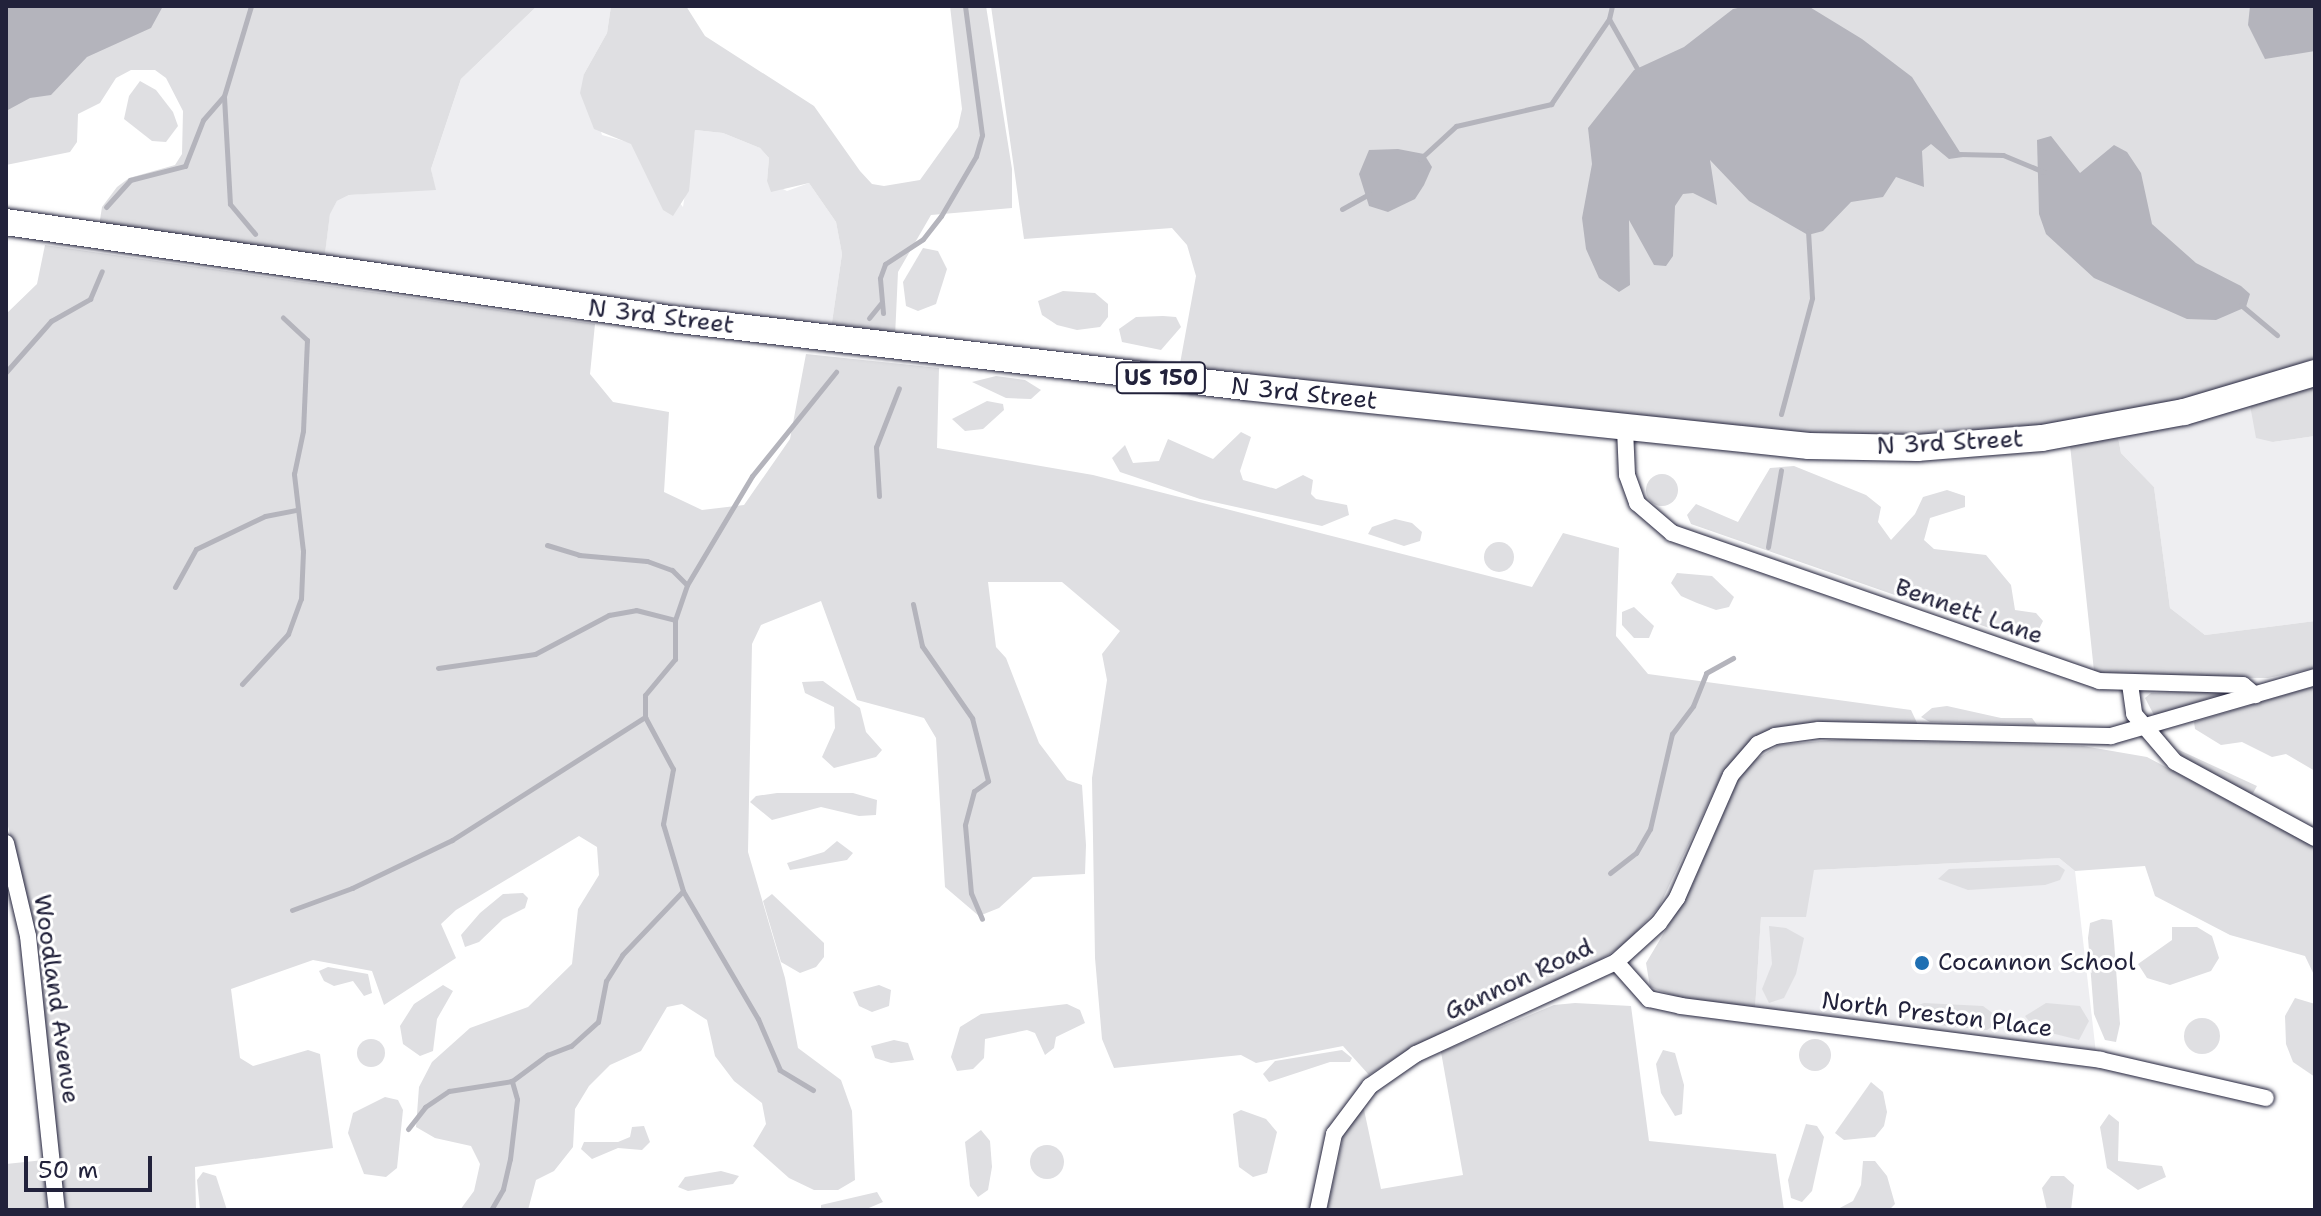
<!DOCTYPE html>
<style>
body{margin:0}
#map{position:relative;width:2321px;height:1216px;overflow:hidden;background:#fff;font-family:"Shantell Sans",sans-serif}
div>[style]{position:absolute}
.built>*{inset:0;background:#eeeef1}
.green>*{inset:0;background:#dfdfe2}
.round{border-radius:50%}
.water>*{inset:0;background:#b4b4bc}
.stream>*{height:5px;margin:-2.5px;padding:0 2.5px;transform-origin:2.5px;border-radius:2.5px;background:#b4b4bc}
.roads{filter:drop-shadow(0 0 2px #22223b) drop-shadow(0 0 2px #22223b)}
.street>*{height:16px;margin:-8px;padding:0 8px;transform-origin:8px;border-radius:8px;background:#fff}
.primary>*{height:26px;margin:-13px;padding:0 13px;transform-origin:13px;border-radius:13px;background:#fff}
.dots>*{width:22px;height:22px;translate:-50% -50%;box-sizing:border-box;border:4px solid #fff;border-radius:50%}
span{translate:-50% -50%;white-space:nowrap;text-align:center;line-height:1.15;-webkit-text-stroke:6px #fff;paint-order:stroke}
.shield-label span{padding:2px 6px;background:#fff;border:2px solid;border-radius:6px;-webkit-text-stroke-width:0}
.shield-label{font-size:22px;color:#22223b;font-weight:700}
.street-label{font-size:24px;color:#22223b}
.poi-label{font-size:24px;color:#22223b}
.left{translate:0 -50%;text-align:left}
.frame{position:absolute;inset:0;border:8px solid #22223b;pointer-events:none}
.scale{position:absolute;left:24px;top:1156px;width:128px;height:36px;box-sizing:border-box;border:4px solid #22223b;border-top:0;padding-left:10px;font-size:24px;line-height:28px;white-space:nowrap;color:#22223b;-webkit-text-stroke:6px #fff;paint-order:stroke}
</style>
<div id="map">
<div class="built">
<i style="clip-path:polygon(537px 6px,611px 6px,607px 33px,584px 74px,602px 135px,631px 143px,683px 207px,695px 130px,723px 133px,760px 148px,769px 158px,767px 181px,787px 191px,809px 183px,836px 222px,842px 254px,831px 329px,324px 262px,330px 213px,337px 201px,349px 195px,435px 189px,431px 169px,461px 79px)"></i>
<i style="clip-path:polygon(2250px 405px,2273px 442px,2315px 436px,2315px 621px,2205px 635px,2170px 608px,2154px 487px,2121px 453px,2118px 437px)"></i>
<i style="clip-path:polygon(2059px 858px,2075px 871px,2096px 1053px,1755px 1009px,1761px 917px,1814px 870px)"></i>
</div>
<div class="green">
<i style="clip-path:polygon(6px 6px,537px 6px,461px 79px,431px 169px,436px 190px,349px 195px,337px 201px,330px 214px,324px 262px,99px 226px,102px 207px,117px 187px,129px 178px,175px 165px,182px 154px,183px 111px,166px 78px,155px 70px,131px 70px,116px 78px,100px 103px,78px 114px,77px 142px,70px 152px,6px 165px)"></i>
<i style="clip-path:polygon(611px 6px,686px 6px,705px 36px,814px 106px,860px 171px,872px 184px,884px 186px,920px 180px,958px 127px,962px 109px,950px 6px,986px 6px,1012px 169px,1012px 208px,931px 215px,898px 272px,895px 337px,831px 329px,842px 254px,836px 222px,809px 183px,771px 192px,767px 181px,769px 158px,760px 148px,723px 133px,695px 130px,689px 191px,673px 216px,663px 210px,631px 144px,594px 129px,580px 93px,584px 74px,607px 33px)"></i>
<i style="clip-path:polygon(991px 6px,2315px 6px,2315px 358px,2255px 381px,2155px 407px,2049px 426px,1923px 436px,1817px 435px,1179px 369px,1196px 276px,1187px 245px,1172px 228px,1024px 239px)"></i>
<i style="clip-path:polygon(140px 81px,156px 90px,173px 112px,178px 126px,166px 142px,152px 141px,124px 119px,129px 96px)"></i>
<i style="clip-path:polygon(45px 245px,595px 324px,590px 374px,613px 402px,669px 412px,664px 492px,702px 510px,744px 505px,790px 439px,806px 354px,939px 368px,937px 448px,1093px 475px,1532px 587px,1563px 533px,1619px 548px,1616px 636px,1648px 674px,1911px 710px,1918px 725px,1818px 722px,1755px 737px,1723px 772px,1659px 907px,1624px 945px,1577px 974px,1414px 1046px,1369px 1075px,1343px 1046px,1256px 1063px,1241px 1055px,1114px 1068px,1102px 1039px,1095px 958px,1092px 778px,1107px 680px,1102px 654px,1120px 631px,1062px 582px,988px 582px,996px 647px,1006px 658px,1039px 743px,1067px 780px,1082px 785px,1086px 845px,1085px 874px,1033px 877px,999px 908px,979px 916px,945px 887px,936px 738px,924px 718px,857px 700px,821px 601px,761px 625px,752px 644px,748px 852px,785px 978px,798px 1048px,841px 1080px,852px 1111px,855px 1180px,838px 1190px,814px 1190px,789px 1178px,753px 1146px,766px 1124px,762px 1103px,734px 1081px,715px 1056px,707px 1020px,682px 1004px,667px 1007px,641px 1051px,610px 1065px,589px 1086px,575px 1109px,573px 1147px,554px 1171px,536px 1180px,528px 1210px,460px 1210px,474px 1191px,480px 1164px,471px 1146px,435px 1138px,416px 1127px,419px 1087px,432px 1062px,470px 1028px,528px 1007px,572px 964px,578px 909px,599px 875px,597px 847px,579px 836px,456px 910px,441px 924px,456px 958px,384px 1005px,372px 971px,313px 960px,231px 989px,240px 1058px,253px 1066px,308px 1050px,320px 1054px,333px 1148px,195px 1167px,196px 1210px,64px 1210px,34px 933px,6px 818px,6px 314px,37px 284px)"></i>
<i style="clip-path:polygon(923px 248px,938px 251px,947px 269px,936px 304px,918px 311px,906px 306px,903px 282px)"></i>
<i style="clip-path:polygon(1063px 291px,1095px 293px,1108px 304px,1108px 317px,1100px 327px,1077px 330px,1057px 325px,1042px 315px,1038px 301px)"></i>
<i style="clip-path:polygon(1163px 316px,1176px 317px,1181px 327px,1161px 350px,1122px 342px,1119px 329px,1136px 317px)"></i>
<i style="clip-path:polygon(996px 376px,1025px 380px,1041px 390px,1031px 399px,1006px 398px,972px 382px)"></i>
<i style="clip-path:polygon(2315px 384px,2315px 436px,2273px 442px,2256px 438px,2250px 405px)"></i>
<i style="clip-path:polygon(987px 401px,1003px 404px,1004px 410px,983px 429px,965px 431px,952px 419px)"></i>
<i style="clip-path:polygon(1241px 432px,1251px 437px,1240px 471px,1243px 480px,1276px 489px,1303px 475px,1313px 480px,1311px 494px,1316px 499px,1347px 505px,1349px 515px,1322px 526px,1200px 499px,1120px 472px,1112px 458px,1125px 445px,1133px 463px,1159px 461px,1168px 439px,1213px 459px)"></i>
<i style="clip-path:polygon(2118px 437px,2121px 453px,2154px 487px,2170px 608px,2205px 635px,2315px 621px,2315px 668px,2268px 678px,2126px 677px,2094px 671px,2070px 445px)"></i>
<i style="clip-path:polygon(1794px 466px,1866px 495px,1881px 507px,1878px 522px,1891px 540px,1915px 514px,1923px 497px,1947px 490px,1965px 496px,1965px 507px,1930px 518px,1924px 540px,1934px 549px,1986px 555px,2011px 585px,2015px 610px,2036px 613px,2043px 621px,2037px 633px,2015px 637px,1691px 524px,1687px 515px,1696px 504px,1738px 522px,1770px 468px)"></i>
<i class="round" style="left:1646px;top:474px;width:32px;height:32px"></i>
<i style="clip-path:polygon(1395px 519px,1412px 523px,1422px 532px,1420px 541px,1404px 546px,1368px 534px,1372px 527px)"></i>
<i class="round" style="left:1484px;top:542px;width:30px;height:30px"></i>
<i style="clip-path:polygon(1677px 573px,1712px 576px,1734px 597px,1729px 607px,1716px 610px,1697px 603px,1681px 596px,1671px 583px)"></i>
<i style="clip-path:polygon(1634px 607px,1654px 626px,1649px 638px,1634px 638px,1622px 625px,1622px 612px)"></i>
<i style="clip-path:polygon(823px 681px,860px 708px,866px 732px,882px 750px,876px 757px,834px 768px,822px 757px,835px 728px,834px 707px,805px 693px,802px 682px)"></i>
<i style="clip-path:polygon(2315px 686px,2315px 771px,2286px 754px,2272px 757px,2242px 742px,2221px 745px,2195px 729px,2194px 722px)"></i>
<i style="clip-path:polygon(2232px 690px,2155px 717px,2145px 698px,2151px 693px)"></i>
<i style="clip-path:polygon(1947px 706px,2001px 718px,2032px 718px,2037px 725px,1930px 722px,1921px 717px,1932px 708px)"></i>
<i style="clip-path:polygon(1842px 739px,2083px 746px,2147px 757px,2315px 847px,2315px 977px,2305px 956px,2230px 935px,2155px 896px,2145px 866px,2075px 871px,2059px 858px,1814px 870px,1806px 917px,1761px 917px,1755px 1009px,1683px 999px,1650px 987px,1646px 963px,1692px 886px,1738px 780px,1752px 762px,1779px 745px)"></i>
<i style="clip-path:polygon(2177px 749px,2257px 786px,2252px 795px,2185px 760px)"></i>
<i style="clip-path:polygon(777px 793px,853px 793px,877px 800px,876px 815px,859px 816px,821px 807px,772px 820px,750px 802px,756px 796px)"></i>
<i style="clip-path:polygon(837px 841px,853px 853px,847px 860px,790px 870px,787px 863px,824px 852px)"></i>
<i style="clip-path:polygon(2058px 865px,2065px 870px,2060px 880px,2045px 885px,1968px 890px,1938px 879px,1949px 869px)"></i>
<i style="clip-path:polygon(523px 893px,528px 898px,525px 908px,503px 919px,479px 942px,465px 947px,461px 935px,480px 913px,503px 894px)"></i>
<i style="clip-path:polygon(772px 894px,824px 943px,824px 957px,816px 967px,800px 973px,781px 962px,763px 901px)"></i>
<i style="clip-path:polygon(2102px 919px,2112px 920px,2114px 941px,2120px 1024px,2116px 1042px,2105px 1040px,2094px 1014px,2088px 938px,2090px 923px)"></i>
<i style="clip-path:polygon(1769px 926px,1786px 928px,1804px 938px,1796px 974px,1784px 998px,1769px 1003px,1762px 989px,1772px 964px)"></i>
<i style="clip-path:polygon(2172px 927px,2197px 927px,2212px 936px,2219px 958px,2211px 971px,2170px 985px,2147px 978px,2138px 964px,2172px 940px)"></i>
<i style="clip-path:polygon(328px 967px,368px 974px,372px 993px,364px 996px,353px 981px,334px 986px,324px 981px,319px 971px)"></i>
<i style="clip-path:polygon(443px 985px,453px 991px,437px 1019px,433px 1051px,420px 1056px,403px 1044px,400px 1026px,414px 1004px)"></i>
<i style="clip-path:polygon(879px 985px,891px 990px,889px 1006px,872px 1012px,859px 1006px,853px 992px)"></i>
<i style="clip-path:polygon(2295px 998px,2315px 1004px,2315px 1077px,2293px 1062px,2286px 1044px,2285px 1016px)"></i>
<i style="clip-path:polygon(1575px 1003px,1631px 1006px,1649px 1141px,1776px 1154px,1784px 1210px,1327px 1210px,1344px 1133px,1363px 1105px,1381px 1189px,1463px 1175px,1441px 1052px,1554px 1005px)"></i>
<i style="clip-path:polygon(1924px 1003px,1983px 1006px,2002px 1020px,1987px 1030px,1930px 1024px,1908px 1009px)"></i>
<i style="clip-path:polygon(2046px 1003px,2080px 1006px,2089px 1021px,2079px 1040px,2035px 1029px,2025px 1016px)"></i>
<i style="clip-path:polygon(1067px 1004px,1080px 1010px,1085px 1023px,1056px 1037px,1054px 1048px,1045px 1055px,1035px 1033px,1027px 1030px,985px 1039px,984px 1058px,973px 1069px,957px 1071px,951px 1057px,960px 1027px,981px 1014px)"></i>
<i class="round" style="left:2184px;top:1018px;width:36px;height:36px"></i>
<i class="round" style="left:357px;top:1039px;width:28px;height:28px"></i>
<i class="round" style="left:1799px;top:1039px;width:32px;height:32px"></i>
<i style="clip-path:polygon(894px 1040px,908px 1043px,914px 1060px,891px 1063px,875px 1058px,871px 1046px)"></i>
<i style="clip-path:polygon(1342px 1050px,1352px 1058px,1350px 1062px,1330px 1062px,1269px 1082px,1263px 1074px,1275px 1061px)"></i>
<i style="clip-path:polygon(1663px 1050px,1675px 1053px,1684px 1085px,1682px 1114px,1675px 1116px,1661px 1093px,1656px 1064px)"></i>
<i style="clip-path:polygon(1871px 1082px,1883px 1092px,1887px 1112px,1884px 1126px,1875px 1137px,1844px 1140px,1835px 1133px)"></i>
<i style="clip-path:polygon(385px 1097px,398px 1100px,403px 1110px,397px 1168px,386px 1177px,364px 1174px,348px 1133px,353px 1113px)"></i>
<i style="clip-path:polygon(1241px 1110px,1266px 1119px,1277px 1132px,1267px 1173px,1253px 1177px,1239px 1167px,1233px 1114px)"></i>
<i style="clip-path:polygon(2109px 1114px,2119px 1122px,2118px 1161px,2162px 1166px,2166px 1177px,2138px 1190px,2107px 1168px,2100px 1127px)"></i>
<i style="clip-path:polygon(1806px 1124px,1817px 1126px,1824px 1137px,1812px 1191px,1802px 1202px,1791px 1198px,1788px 1180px)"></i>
<i style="clip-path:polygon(644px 1126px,650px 1142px,642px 1150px,618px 1148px,592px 1159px,581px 1149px,584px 1142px,618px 1142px,630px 1137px,632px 1127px)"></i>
<i style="clip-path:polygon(981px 1130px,990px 1141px,992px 1167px,988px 1190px,978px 1197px,970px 1186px,965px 1142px)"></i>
<i class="round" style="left:1030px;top:1145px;width:34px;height:34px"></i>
<i style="clip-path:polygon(44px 1160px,49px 1210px,6px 1210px,6px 1164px)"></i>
<i style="clip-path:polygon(1863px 1161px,1875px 1161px,1887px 1176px,1895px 1204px,1889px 1210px,1836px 1210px,1853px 1201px,1861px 1185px)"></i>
<i style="clip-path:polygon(721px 1171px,739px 1176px,733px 1184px,688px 1191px,678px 1187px,685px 1177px)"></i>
<i style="clip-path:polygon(203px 1172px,216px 1176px,227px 1210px,200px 1210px,197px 1180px)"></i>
<i style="clip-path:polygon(2051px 1176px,2064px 1176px,2074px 1185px,2071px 1210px,2047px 1210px,2042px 1188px)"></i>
<i style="clip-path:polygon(877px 1192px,883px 1202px,864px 1210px,821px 1210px,821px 1205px)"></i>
</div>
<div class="water">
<i style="clip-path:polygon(6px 6px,163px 6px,151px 28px,87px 57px,51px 95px,30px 98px,6px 111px)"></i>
<i style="clip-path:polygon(1747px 6px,1808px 6px,1862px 39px,1912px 77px,1963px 157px,1949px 159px,1931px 144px,1922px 151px,1924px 187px,1896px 177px,1883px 197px,1851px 202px,1823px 231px,1808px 235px,1749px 201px,1710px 160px,1717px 205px,1693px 193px,1683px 194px,1675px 206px,1673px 256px,1666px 266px,1654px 265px,1629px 220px,1630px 285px,1619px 292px,1599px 278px,1586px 249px,1582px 218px,1592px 164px,1588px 128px,1634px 70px,1684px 47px,1733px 9px)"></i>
<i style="clip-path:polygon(2250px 6px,2315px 6px,2315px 51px,2265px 59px,2248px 25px)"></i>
<i style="clip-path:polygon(2051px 136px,2080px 173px,2114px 145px,2127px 152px,2141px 173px,2152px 224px,2196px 263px,2241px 286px,2250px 294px,2246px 307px,2216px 320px,2187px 319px,2094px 278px,2046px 234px,2039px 214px,2037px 140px)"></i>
<i style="clip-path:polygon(1398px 149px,1424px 154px,1432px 167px,1424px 185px,1415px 199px,1388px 212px,1369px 206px,1359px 174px,1369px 150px)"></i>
</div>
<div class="stream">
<i style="left:1612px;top:6px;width:13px;rotate:103deg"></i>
<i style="left:1609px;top:19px;width:61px;rotate:60.5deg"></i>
<i style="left:224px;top:97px;width:107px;rotate:86.8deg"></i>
<i style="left:230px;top:204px;width:39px;rotate:50deg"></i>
<i style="left:1959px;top:154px;width:44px;rotate:1.3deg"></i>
<i style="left:2003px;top:155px;width:44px;rotate:22.5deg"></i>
<i style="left:1420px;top:159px;width:49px;rotate:-42.5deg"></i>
<i style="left:1456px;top:126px;width:98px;rotate:-13deg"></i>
<i style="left:1551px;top:104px;width:103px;rotate:-55.7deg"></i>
<i style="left:106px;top:207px;width:36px;rotate:-48deg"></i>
<i style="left:130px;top:180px;width:57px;rotate:-14.3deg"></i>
<i style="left:185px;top:166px;width:49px;rotate:-68.6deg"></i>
<i style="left:203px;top:120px;width:32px;rotate:-49deg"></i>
<i style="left:224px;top:96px;width:94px;rotate:-73.3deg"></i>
<i style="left:1342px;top:209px;width:31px;rotate:-29deg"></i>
<i style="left:2241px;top:305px;width:47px;rotate:39.8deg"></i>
<i style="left:883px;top:313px;width:35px;rotate:-95deg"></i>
<i style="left:880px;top:278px;width:15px;rotate:-70deg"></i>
<i style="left:885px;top:264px;width:45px;rotate:-33.3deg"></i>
<i style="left:923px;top:239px;width:29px;rotate:-52deg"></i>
<i style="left:941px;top:216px;width:69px;rotate:-59.7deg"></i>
<i style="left:976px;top:156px;width:22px;rotate:-74deg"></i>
<i style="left:982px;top:135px;width:130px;rotate:-97.5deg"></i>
<i style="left:869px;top:318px;width:19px;rotate:-51deg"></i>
<i style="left:6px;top:372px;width:68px;rotate:-48.6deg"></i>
<i style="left:51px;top:321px;width:45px;rotate:-29.4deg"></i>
<i style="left:90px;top:299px;width:30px;rotate:-67deg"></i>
<i style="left:1781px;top:414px;width:120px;rotate:-75deg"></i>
<i style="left:1812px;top:298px;width:67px;rotate:-93.4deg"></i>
<i style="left:879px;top:496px;width:49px;rotate:-93.5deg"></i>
<i style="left:876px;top:447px;width:63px;rotate:-68.7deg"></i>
<i style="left:547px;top:545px;width:34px;rotate:17deg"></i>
<i style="left:579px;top:555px;width:68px;rotate:5deg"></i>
<i style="left:647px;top:561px;width:27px;rotate:20deg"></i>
<i style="left:672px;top:570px;width:21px;rotate:45deg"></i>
<i style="left:1768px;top:547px;width:78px;rotate:-80.4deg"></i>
<i style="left:175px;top:587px;width:43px;rotate:-61.1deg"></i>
<i style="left:196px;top:549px;width:76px;rotate:-25.6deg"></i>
<i style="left:265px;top:516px;width:31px;rotate:-11deg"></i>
<i style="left:913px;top:604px;width:43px;rotate:77.9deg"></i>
<i style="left:922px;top:646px;width:88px;rotate:55.2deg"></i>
<i style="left:972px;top:718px;width:65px;rotate:75.7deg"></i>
<i style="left:988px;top:781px;width:17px;rotate:144deg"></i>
<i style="left:974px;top:791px;width:35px;rotate:105deg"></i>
<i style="left:965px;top:825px;width:68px;rotate:85deg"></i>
<i style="left:971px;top:893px;width:28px;rotate:67deg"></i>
<i style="left:438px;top:668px;width:98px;rotate:-8.2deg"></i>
<i style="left:535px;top:654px;width:84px;rotate:-27.8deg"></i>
<i style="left:609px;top:615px;width:27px;rotate:-10deg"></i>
<i style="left:636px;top:610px;width:40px;rotate:14.4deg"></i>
<i style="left:242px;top:684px;width:68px;rotate:-47.4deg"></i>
<i style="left:288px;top:634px;width:37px;rotate:-70deg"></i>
<i style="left:301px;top:599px;width:48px;rotate:-87.6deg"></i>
<i style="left:303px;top:551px;width:78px;rotate:-96.7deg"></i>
<i style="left:294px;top:474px;width:44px;rotate:-78.2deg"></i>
<i style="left:303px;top:431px;width:91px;rotate:-87.5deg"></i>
<i style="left:307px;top:340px;width:33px;rotate:-137deg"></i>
<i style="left:1610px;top:873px;width:33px;rotate:-38deg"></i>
<i style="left:1636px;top:853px;width:28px;rotate:-60deg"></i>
<i style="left:1650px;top:829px;width:98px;rotate:-77deg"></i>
<i style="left:1672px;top:734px;width:35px;rotate:-53deg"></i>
<i style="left:1693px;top:706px;width:35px;rotate:-68deg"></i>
<i style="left:1706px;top:673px;width:31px;rotate:-29deg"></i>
<i style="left:292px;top:910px;width:64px;rotate:-20.1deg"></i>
<i style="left:352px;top:888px;width:111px;rotate:-25.6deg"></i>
<i style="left:452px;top:840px;width:229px;rotate:-32.5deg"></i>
<i style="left:813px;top:1090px;width:39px;rotate:-149deg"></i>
<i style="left:780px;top:1070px;width:56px;rotate:-113.3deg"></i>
<i style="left:758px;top:1019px;width:148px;rotate:-120.4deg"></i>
<i style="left:683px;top:891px;width:70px;rotate:-106.6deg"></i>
<i style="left:663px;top:824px;width:56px;rotate:-79.7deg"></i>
<i style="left:673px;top:769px;width:59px;rotate:-118.3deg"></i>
<i style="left:645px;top:717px;width:22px;rotate:-90deg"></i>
<i style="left:645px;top:695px;width:47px;rotate:-50.2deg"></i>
<i style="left:675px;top:659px;width:39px;rotate:-90deg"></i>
<i style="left:675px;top:620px;width:37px;rotate:-71deg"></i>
<i style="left:687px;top:585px;width:127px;rotate:-59.2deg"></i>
<i style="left:752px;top:476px;width:134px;rotate:-51.1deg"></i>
<i style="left:408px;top:1129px;width:28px;rotate:-52deg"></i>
<i style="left:425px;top:1107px;width:29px;rotate:-34deg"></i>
<i style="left:449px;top:1091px;width:64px;rotate:-9deg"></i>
<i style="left:512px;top:1081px;width:44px;rotate:-36.6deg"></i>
<i style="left:547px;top:1055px;width:26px;rotate:-21deg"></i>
<i style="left:571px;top:1046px;width:36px;rotate:-42deg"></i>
<i style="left:598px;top:1022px;width:42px;rotate:-79deg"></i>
<i style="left:606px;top:981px;width:31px;rotate:-58deg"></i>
<i style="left:622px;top:955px;width:88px;rotate:-46.4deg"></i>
<i style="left:491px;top:1210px;width:24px;rotate:-60deg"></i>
<i style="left:503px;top:1189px;width:31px;rotate:-77deg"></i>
<i style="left:510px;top:1159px;width:60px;rotate:-83.3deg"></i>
<i style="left:517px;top:1099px;width:19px;rotate:-106deg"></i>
</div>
<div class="roads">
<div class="street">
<i style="left:1625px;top:429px;width:46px;rotate:87.5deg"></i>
<i style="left:1627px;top:475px;width:30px;rotate:70deg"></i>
<i style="left:1637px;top:503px;width:46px;rotate:40.6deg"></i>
<i style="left:1672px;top:533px;width:452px;rotate:19.1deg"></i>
<i style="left:2099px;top:681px;width:144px;rotate:1.6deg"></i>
<i style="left:2243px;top:685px;width:16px;rotate:40deg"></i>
<i style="left:2130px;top:684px;width:30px;rotate:82deg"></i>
<i style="left:2134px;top:714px;width:63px;rotate:49.5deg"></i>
<i style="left:2175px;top:762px;width:159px;rotate:28.5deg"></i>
<i style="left:6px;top:843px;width:96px;rotate:76.7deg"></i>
<i style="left:28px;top:936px;width:276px;rotate:84deg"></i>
<i style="left:1616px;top:962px;width:50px;rotate:48.3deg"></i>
<i style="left:1649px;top:999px;width:33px;rotate:12deg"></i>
<i style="left:1681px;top:1006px;width:423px;rotate:7.3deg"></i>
<i style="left:2101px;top:1060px;width:169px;rotate:13deg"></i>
<i style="left:1318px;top:1210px;width:78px;rotate:-78.1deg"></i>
<i style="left:1334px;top:1134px;width:60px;rotate:-53.1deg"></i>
<i style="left:1370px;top:1086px;width:56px;rotate:-34.8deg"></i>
<i style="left:1416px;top:1054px;width:220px;rotate:-24.7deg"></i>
<i style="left:1616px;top:962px;width:58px;rotate:-42.2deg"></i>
<i style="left:1659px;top:923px;width:31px;rotate:-54deg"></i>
<i style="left:1677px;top:898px;width:134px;rotate:-66.3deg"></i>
<i style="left:1731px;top:775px;width:41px;rotate:-48.9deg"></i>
<i style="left:1758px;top:744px;width:19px;rotate:-25deg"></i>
<i style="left:1775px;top:736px;width:44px;rotate:-7.8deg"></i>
<i style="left:1819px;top:730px;width:292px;rotate:1.2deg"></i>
<i style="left:2111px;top:736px;width:212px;rotate:-16.1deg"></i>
</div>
<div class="primary">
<i style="left:6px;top:222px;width:672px;rotate:8.3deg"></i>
<i style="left:671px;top:319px;width:578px;rotate:6.76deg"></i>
<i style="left:1245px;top:387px;width:567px;rotate:5.97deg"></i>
<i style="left:1809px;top:446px;width:108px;rotate:1.1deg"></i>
<i style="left:1917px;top:448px;width:125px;rotate:-4.6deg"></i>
<i style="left:2042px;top:438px;width:144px;rotate:-10.4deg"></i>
<i style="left:2184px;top:412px;width:137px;rotate:-16.6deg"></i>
</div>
</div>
<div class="dots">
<i style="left:1922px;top:963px;background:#1f6fb2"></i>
</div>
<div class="shield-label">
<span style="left:1161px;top:378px">US 150</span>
</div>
<div class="street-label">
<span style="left:661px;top:317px;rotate:7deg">N 3rd Street</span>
<span style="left:1304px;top:394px;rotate:6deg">N 3rd Street</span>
<span style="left:1950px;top:443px;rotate:-3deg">N 3rd Street</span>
<span style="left:1969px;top:612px;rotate:19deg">Bennett Lane</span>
<span style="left:1519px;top:980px;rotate:-25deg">Gannon Road</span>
<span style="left:56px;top:999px;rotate:82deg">Woodland Avenue</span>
<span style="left:1937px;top:1015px;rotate:7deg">North Preston Place</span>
</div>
<div class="poi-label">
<span class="left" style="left:1938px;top:963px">Cocannon School</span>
</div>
<div class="frame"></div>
<div class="scale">50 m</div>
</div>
